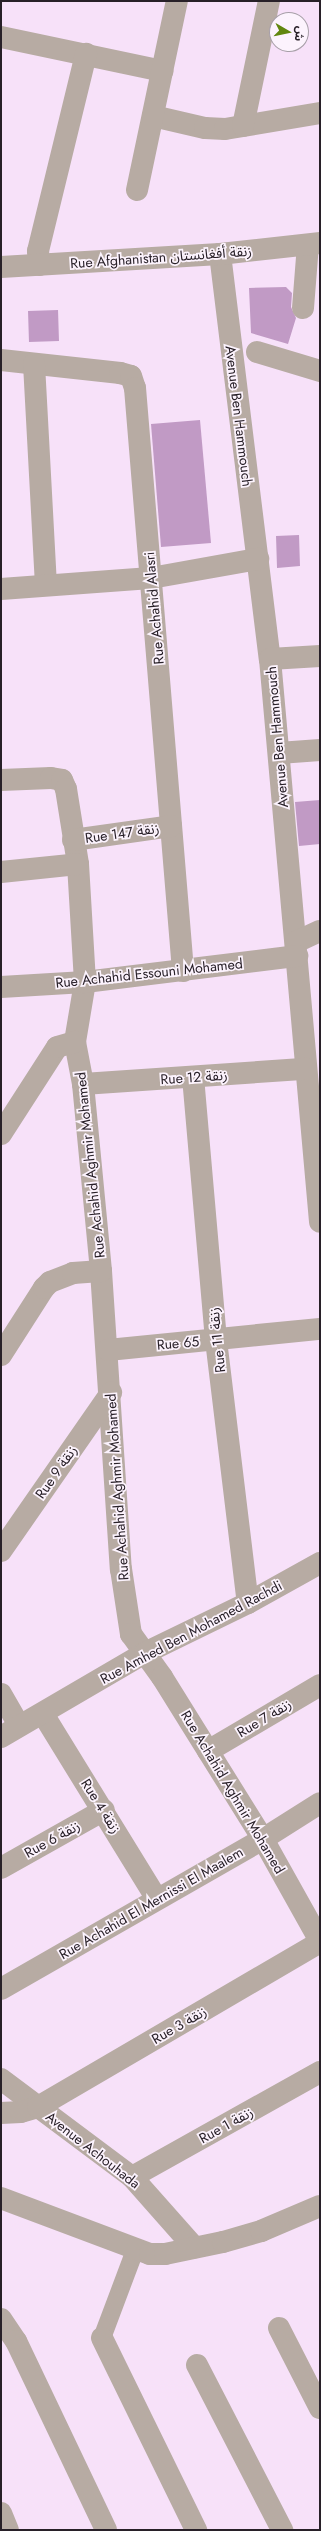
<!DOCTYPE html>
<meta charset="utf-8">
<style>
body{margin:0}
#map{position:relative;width:321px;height:2531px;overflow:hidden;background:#f7e1f9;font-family:Jost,"Noto Sans Arabic",sans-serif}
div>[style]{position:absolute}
.building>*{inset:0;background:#c19ac5}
.pedestrian>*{height:18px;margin:-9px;padding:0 9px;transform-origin:9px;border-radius:9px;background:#b7aba3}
.minor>*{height:22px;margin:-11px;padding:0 11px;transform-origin:11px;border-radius:11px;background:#b7aba3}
.tertiary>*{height:22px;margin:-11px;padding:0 11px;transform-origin:11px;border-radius:11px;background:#b7aba3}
span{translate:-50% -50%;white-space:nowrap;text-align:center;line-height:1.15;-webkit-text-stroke:3.5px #fcf3fd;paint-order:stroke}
.street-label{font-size:14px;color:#282028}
.frame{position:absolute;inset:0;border:2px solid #282028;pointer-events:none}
.north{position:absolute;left:269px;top:12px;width:40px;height:40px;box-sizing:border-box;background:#fcf3fd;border:1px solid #a79fa8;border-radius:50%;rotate:99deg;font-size:11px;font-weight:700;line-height:16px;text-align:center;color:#282028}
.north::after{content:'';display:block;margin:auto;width:14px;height:18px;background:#61870f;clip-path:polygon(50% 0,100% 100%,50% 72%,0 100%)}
</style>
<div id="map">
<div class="building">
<i style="clip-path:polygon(286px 287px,292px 293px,291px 307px,296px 318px,288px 344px,251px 333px,249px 288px)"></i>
<i style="clip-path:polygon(58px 310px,59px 341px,29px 342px,28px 311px)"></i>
<i style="clip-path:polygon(200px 420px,211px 543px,161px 547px,151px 424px)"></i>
<i style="clip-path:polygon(299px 535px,300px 566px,277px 568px,276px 536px)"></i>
<i style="clip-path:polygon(320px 800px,320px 844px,299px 846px,295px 802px)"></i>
</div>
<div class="pedestrian">
<i style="left:102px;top:2338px;width:94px;rotate:-69.4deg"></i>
</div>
<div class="minor">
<i style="left:1px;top:37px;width:165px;rotate:11.9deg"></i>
<i style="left:153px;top:116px;width:53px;rotate:13deg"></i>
<i style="left:205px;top:128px;width:20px;rotate:3deg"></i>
<i style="left:225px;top:129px;width:96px;rotate:-9.6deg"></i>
<i style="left:243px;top:126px;width:128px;rotate:-78.3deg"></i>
<i style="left:137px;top:190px;width:193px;rotate:-78.1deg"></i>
<i style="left:220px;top:254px;width:408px;rotate:83deg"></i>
<i style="left:270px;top:659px;width:565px;rotate:84.92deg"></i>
<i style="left:39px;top:265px;width:14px;rotate:-94deg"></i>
<i style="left:38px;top:251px;width:203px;rotate:-76.3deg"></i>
<i style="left:303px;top:308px;width:63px;rotate:-85.5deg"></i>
<i style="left:257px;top:352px;width:66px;rotate:16.8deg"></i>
<i style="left:1px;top:360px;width:120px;rotate:6.2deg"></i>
<i style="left:120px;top:373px;width:11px;rotate:15deg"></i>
<i style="left:131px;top:376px;width:13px;rotate:72deg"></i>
<i style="left:135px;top:388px;width:585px;rotate:85.29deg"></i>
<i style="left:34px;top:364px;width:221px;rotate:86.9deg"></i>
<i style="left:1px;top:589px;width:150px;rotate:-4.2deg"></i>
<i style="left:151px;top:578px;width:109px;rotate:-10.1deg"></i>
<i style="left:270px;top:659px;width:50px;rotate:-3.4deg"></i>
<i style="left:279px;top:753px;width:41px;rotate:-4.2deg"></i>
<i style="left:1px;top:780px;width:50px;rotate:-2.3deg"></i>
<i style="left:51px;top:778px;width:11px;rotate:10deg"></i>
<i style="left:62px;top:780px;width:10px;rotate:66deg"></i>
<i style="left:66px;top:789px;width:76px;rotate:80.9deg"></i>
<i style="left:78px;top:864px;width:118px;rotate:86.6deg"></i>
<i style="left:85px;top:982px;width:61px;rotate:99.5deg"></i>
<i style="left:75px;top:1042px;width:43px;rotate:79.2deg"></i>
<i style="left:83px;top:1084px;width:188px;rotate:84.5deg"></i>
<i style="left:101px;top:1271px;width:299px;rotate:86.2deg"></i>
<i style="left:121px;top:1569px;width:66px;rotate:81.3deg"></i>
<i style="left:131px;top:1634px;width:53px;rotate:54.2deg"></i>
<i style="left:162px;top:1677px;width:191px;rotate:58.1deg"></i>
<i style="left:263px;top:1839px;width:117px;rotate:60.8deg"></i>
<i style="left:73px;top:840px;width:99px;rotate:-8.1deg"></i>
<i style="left:1px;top:872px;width:77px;rotate:-5.9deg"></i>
<i style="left:296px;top:942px;width:26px;rotate:-25deg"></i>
<i style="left:1px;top:987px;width:84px;rotate:-3.4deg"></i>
<i style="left:85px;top:982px;width:214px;rotate:-7deg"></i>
<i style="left:193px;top:1077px;width:264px;rotate:85deg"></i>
<i style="left:216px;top:1340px;width:265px;rotate:83.1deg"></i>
<i style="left:83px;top:1084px;width:223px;rotate:-3.9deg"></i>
<i style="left:1px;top:1134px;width:103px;rotate:-57.2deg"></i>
<i style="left:57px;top:1047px;width:19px;rotate:-16deg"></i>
<i style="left:108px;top:1350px;width:213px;rotate:-5.7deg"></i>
<i style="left:1px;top:1355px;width:80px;rotate:-57.3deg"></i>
<i style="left:44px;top:1288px;width:8px;rotate:-45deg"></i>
<i style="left:50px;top:1282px;width:25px;rotate:-21deg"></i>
<i style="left:73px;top:1273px;width:28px;rotate:-4deg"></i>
<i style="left:1px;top:1551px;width:193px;rotate:-55.2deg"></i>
<i style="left:1px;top:1694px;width:36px;rotate:60deg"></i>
<i style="left:43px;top:1714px;width:217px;rotate:58.4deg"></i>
<i style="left:1px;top:1737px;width:167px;rotate:-30.3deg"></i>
<i style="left:145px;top:1653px;width:114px;rotate:-25.9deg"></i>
<i style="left:248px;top:1603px;width:82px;rotate:-29.1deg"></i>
<i style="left:208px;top:1751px;width:130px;rotate:-30.5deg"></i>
<i style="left:1px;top:1868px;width:118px;rotate:-29.4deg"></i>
<i style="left:1px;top:1989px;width:302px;rotate:-29.8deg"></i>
<i style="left:263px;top:1839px;width:67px;rotate:-32.3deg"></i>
<i style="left:1px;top:2079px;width:164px;rotate:36.8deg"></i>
<i style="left:132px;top:2177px;width:94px;rotate:48.5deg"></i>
<i style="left:1px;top:2113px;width:20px;rotate:-3deg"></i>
<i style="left:21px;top:2112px;width:18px;rotate:-16deg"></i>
<i style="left:38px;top:2107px;width:327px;rotate:-30.3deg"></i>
<i style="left:132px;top:2177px;width:215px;rotate:-29.2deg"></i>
<i style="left:1px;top:2198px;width:159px;rotate:20.6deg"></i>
<i style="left:150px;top:2254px;width:15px"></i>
<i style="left:165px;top:2254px;width:59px;rotate:-11.7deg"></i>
<i style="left:223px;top:2242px;width:40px;rotate:-16deg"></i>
<i style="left:261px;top:2231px;width:64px;rotate:-23deg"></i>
<i style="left:1px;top:2319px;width:27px;rotate:56deg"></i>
<i style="left:16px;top:2341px;width:209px;rotate:64.5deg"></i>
<i style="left:279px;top:2328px;width:90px;rotate:62.9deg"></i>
<i style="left:102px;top:2338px;width:214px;rotate:63.9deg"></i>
<i style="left:197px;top:2365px;width:186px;rotate:62.7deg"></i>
<i style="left:1px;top:2513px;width:18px;rotate:68deg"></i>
</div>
<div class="tertiary">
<i style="left:1px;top:267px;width:219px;rotate:-3.4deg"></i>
<i style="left:220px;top:254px;width:101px;rotate:-6.3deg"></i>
</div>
<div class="street-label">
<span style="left:161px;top:257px;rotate:-4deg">Rue Afghanistan زنقة أفغانستان</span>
<span style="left:239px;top:416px;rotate:83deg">Avenue Ben Hammouch</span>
<span style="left:154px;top:608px;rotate:-95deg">Rue Achahid Alasri</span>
<span style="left:277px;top:737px;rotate:-95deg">Avenue Ben Hammouch</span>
<span style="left:122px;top:833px;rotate:-8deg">Rue 147 زنقة</span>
<span style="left:149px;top:973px;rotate:-6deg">Rue Achahid Essouni Mohamed</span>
<span style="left:194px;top:1077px;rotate:-4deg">Rue 12 زنقة</span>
<span style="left:90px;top:1165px;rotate:-96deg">Rue Achahid Aghmir Mohamed</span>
<span style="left:217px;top:1340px;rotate:-96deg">Rue 11 زنقة</span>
<span style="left:178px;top:1343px;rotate:-5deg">Rue 65</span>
<span style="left:56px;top:1472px;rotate:-55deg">Rue 9 زنقة</span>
<span style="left:117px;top:1487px;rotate:-94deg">Rue Achahid Aghmir Mohamed</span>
<span style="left:191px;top:1632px;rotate:-28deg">Rue Amhed Ben Mohamed Rachdi</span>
<span style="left:264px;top:1718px;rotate:-31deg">Rue 7 زنقة</span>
<span style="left:233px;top:1792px;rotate:59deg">Rue Achahid Aghmir Mohamed</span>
<span style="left:101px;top:1806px;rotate:58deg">Rue 4 زنقة</span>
<span style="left:52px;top:1839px;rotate:-29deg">Rue 6 زنقة</span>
<span style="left:151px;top:1903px;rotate:-30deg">Rue Achahid El Mernissi El Maalem</span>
<span style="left:179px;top:2025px;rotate:-30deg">Rue 3 زنقة</span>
<span style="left:226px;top:2125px;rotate:-29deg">Rue 1 زنقة</span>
<span style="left:93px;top:2150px;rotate:38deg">Avenue Achouhada</span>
</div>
<div class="frame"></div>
<div class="north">ش</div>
</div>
